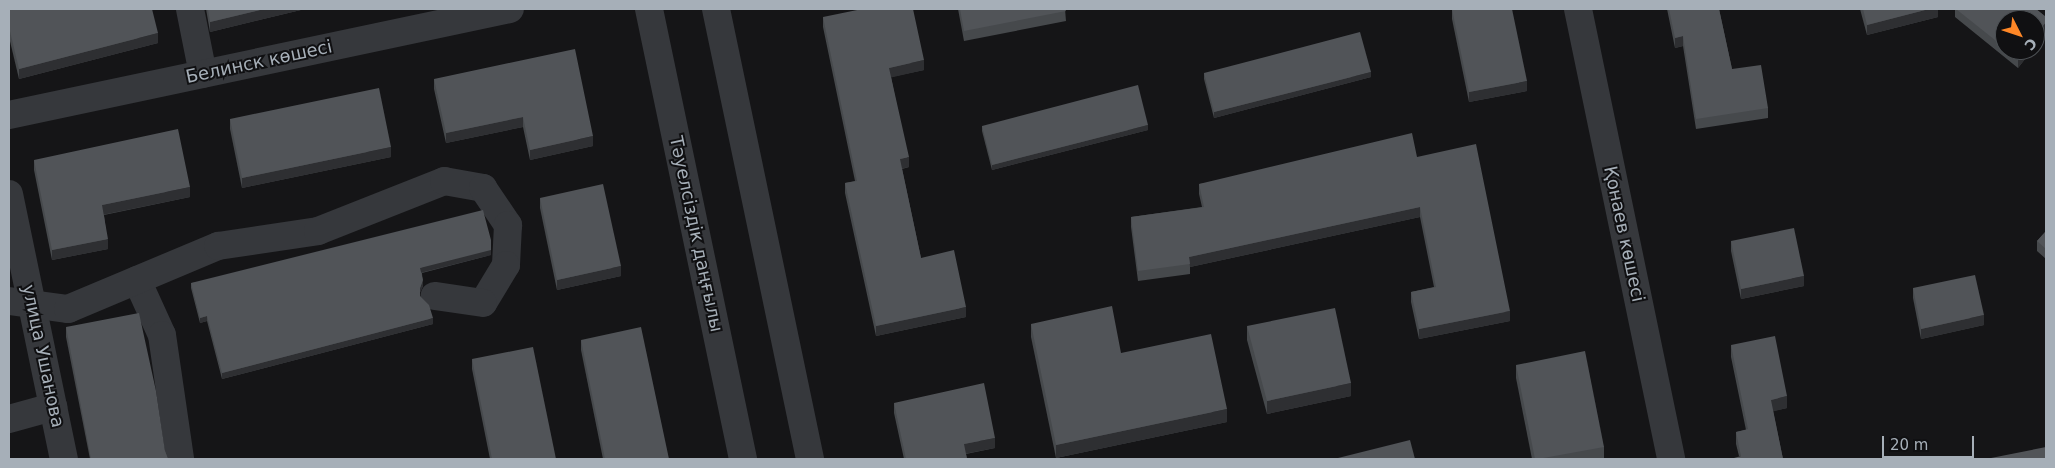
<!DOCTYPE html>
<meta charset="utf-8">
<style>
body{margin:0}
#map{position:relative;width:2055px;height:468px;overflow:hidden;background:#151517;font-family:"DejaVu Sans",sans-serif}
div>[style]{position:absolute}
.minor>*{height:28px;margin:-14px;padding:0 14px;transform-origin:14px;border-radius:14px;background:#36383c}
.wall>*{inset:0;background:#46494c}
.shaded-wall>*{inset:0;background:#2e2f32}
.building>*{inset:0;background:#515458}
span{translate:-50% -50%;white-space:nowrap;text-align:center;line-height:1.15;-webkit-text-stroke:4px #101012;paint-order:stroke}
.street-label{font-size:18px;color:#a6afb8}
.frame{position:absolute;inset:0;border:10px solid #a6afb8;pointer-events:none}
.north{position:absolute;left:1995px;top:10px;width:50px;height:50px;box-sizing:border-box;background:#101012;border:1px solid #4c5054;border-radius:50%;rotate:131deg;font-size:14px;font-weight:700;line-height:20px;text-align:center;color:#a6afb8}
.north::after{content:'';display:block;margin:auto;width:18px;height:22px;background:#fe8727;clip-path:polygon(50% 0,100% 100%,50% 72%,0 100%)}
.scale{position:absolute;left:1882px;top:436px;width:92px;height:22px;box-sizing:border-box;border:2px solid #a6afb8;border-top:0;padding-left:6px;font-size:15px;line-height:18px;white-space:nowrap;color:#a6afb8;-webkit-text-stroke:4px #101012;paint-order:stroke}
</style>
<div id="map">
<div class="minor">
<i style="left:190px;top:9px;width:66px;rotate:78.7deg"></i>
<i style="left:649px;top:9px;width:460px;rotate:78.2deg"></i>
<i style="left:716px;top:9px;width:460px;rotate:78.2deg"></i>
<i style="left:1578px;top:9px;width:460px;rotate:78.3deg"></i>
<i style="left:9px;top:115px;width:512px;rotate:-11.95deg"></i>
<i style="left:9px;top:194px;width:271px;rotate:78.3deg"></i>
<i style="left:137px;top:280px;width:60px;rotate:65.6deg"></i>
<i style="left:162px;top:335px;width:125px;rotate:81.7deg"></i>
<i style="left:9px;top:301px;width:60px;rotate:7.7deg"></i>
<i style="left:68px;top:309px;width:163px;rotate:-22.8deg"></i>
<i style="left:218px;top:246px;width:101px;rotate:-8.5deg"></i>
<i style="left:318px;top:231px;width:136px;rotate:-21.6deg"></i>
<i style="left:444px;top:181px;width:40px;rotate:10deg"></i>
<i style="left:483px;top:188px;width:45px;rotate:56deg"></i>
<i style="left:508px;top:225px;width:40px;rotate:92.9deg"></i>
<i style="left:506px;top:265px;width:44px;rotate:121.2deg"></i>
<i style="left:483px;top:303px;width:49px;rotate:-171.7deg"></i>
<i style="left:9px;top:419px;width:46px;rotate:-15.3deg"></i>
</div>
<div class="wall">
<i style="clip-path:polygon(9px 9px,158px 43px,19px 79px,9px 37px)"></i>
<i style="clip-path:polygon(206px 9px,305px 9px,210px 32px)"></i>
<i style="clip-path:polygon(958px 9px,1065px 9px,1066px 21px,964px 41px)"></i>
<i style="clip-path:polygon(1452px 9px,1527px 91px,1469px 102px,1452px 19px)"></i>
<i style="clip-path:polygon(1667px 9px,1719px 9px,1732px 69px,1768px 108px,1768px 118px,1696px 129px,1683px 46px,1675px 48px)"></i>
<i style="clip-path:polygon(1860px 9px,1938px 9px,1938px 17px,1867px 35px)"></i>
<i style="clip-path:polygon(1955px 9px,2036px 9px,2046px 17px,2046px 32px,2035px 46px,2005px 20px,2005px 50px,2032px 50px,2018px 68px,1955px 17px)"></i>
<i style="clip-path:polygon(823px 17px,924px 70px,891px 77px,909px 167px,902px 169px,921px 258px,966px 317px,876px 336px,845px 193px,845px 183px,855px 181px,823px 27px)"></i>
<i style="clip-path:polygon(1204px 73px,1371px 77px,1214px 118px,1204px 79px)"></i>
<i style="clip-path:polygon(434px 79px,593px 146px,530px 160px,523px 127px,446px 143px,434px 89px)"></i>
<i style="clip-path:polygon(230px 119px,391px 157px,242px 188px,230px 129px)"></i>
<i style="clip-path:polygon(982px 126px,1148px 130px,992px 170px,982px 131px)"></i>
<i style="clip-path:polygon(1417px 157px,1510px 321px,1419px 339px,1411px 302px,1411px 292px,1434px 287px,1420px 217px,1190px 267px,1190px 274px,1138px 281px,1131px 227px,1131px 217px,1202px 207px,1199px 194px,1199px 184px)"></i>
<i style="clip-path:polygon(34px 160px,190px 197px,104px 215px,108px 249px,52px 260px,34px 170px)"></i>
<i style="clip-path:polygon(540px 198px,621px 276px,557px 290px,540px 208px)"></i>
<i style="clip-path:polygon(2046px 231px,2046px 259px,2037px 251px,2037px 241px)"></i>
<i style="clip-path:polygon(1731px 241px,1804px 286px,1741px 299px,1731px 251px)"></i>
<i style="clip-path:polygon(491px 255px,422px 273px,423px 286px,420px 292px,420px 296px,433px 324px,222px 379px,207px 321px,200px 323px,191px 288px,191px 283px)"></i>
<i style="clip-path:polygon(1913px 288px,1984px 325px,1921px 339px,1913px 298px)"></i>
<i style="clip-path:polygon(1031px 324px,1121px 353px,1227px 422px,1056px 458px,1031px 337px)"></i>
<i style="clip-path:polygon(1247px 326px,1351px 396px,1267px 414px,1247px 340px)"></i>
<i style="clip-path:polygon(66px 327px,165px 451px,168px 459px,90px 459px,66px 337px)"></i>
<i style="clip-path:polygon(581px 340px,669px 459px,603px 459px,581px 350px)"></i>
<i style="clip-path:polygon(1731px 345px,1787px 408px,1773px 411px,1783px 459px,1739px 456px,1736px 444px,1736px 432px,1746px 430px,1731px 357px)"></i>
<i style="clip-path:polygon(472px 359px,556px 459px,490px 459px,472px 369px)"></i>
<i style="clip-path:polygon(1516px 365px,1604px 447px,1604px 459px,1532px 459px,1516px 378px)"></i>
<i style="clip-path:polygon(894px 403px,995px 448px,966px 454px,967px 459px,904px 459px,894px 413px)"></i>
</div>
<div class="shaded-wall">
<i style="clip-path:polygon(264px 9px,305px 9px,210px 32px,210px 22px)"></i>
<i style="clip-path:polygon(1929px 9px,1938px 9px,1938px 17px,1867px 35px,1867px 25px)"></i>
<i style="clip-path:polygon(2046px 22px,2046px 32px,2035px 46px,2035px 36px)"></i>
<i style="clip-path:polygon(158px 33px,158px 43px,19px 79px,19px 69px)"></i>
<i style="clip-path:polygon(1683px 36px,1683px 46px,1675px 48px,1675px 38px)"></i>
<i style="clip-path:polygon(2024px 50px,2032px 50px,2018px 68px,2018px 58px)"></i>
<i style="clip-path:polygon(924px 60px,924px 70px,889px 78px,889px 68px)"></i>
<i style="clip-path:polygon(1371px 72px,1371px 77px,1214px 118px,1214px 112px)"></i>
<i style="clip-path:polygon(1527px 81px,1527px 91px,1469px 102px,1469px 92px)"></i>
<i style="clip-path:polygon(523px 117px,523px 127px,446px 143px,446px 133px)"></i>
<i style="clip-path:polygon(1148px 125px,1148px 130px,992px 170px,992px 165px)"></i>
<i style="clip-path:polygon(593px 136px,593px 146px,530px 160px,530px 150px)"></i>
<i style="clip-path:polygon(391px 147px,391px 157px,242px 188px,242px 178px)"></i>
<i style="clip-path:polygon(909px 157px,909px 167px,900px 169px,900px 159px)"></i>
<i style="clip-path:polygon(190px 187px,190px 197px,102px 215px,102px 205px)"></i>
<i style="clip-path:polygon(1420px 207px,1420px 217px,1190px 267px,1189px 257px)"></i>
<i style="clip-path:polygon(108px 239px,108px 249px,52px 260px,52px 250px)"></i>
<i style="clip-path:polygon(491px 240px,491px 255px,420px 273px,420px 268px)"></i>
<i style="clip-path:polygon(621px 266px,621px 276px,557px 290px,557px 280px)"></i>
<i style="clip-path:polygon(1804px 276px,1804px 286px,1741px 299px,1741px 289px)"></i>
<i style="clip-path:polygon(423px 280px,423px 286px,420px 293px,420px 288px)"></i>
<i style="clip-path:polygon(966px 307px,966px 317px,876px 336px,876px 326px)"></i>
<i style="clip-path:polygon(1510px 311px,1510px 321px,1419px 339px,1419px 329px)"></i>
<i style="clip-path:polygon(1984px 315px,1984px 325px,1921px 339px,1921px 329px)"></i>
<i style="clip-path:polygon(207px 316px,207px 321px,200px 323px,200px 318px)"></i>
<i style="clip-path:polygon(433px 318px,433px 324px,222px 379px,222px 373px)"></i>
<i style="clip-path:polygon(1351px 383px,1351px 396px,1267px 414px,1267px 401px)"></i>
<i style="clip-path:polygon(1787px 396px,1787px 408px,1771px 412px,1771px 400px)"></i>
<i style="clip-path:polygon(1227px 409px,1227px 422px,1056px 458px,1056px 445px)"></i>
<i style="clip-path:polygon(995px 438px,995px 448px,964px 454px,964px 444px)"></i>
</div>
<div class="building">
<i style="clip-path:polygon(9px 9px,152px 9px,158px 33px,19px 69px,9px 27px)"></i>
<i style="clip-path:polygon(208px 9px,264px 9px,210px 22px)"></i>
<i style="clip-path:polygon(862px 9px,913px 9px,924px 60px,889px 68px,909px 157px,900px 159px,921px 258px,954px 250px,966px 307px,876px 326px,845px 183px,857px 181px,823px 17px)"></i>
<i style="clip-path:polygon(960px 9px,1065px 9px,1066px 11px,964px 31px)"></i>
<i style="clip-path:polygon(1452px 9px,1512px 9px,1527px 81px,1469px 92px)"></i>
<i style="clip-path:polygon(1669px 9px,1719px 9px,1732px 69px,1761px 65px,1768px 108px,1696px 119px,1683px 36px,1675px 38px)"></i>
<i style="clip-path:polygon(1863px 9px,1929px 9px,1867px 25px)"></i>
<i style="clip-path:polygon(1956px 9px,2036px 9px,2046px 17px,2046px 22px,2035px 36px,2035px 20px,2005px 20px,2005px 48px)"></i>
<i style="clip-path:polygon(1360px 32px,1371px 72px,1214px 112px,1204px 73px)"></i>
<i style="clip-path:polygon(575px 49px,593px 136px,530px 150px,523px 117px,446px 133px,434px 79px)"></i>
<i style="clip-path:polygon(2008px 50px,2024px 50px,2018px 58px)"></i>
<i style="clip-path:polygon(1138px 85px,1148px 125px,992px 165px,982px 126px)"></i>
<i style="clip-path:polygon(379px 88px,391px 147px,242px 178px,230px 119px)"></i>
<i style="clip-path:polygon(178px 129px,190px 187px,102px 205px,108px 239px,52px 250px,34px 160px)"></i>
<i style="clip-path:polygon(1412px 133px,1417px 157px,1476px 144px,1510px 311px,1419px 329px,1411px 292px,1436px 287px,1420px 207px,1189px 257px,1190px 264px,1138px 271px,1131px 217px,1204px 207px,1199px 184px)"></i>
<i style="clip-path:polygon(603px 184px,621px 266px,557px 280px,540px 198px)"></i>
<i style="clip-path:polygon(483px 210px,491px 240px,491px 250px,420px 268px,423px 280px,420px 288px,420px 296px,429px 305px,433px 318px,222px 373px,207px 316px,200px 318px,191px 283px)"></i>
<i style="clip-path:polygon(1794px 228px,1804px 276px,1741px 289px,1731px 241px)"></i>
<i style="clip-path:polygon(2046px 231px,2046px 249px,2037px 241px)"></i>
<i style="clip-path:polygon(1975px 275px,1984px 315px,1921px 329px,1913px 288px)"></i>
<i style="clip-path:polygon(1112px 306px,1121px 353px,1211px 334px,1227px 409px,1056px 445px,1031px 324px)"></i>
<i style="clip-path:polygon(1335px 308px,1351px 383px,1267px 401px,1247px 326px)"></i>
<i style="clip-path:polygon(139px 313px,156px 391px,165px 451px,168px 459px,91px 459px,66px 327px)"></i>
<i style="clip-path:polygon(641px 327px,669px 459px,605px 459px,581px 340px)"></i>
<i style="clip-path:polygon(1775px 336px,1787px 396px,1771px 400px,1783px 459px,1735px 459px,1734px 458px,1741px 456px,1736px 432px,1748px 429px,1731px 345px)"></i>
<i style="clip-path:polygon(533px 347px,556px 459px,492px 459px,472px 359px)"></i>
<i style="clip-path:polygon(1585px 351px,1604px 447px,1538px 459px,1535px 459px,1516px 365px)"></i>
<i style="clip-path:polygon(984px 383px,995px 438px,964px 444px,967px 459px,906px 459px,894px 403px)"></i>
<i style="clip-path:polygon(1410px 440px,1415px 459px,1334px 459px)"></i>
<i style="clip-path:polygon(2046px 447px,2046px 459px,1986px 459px)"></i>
</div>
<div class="street-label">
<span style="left:259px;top:62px;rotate:-12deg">Белинск көшесі</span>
<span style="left:696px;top:234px;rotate:78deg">Тәуелсіздік даңғылы</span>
<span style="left:1624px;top:234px;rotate:78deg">Қонаев көшесі</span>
<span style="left:43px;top:356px;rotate:78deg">улица Ушанова</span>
</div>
<div class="frame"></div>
<div class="north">С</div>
<div class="scale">20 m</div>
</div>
